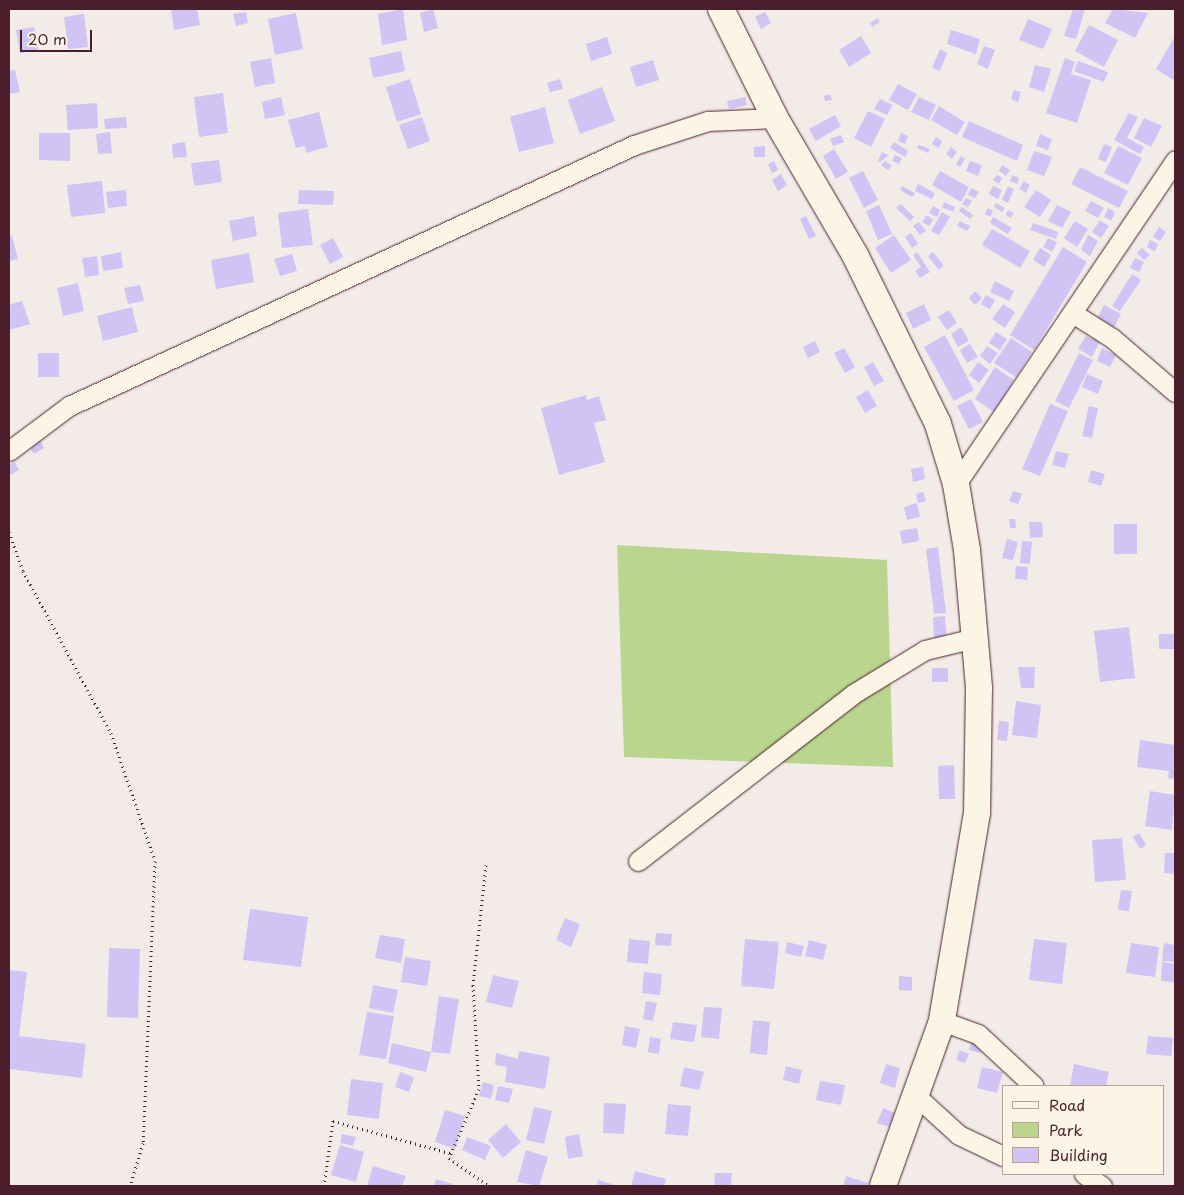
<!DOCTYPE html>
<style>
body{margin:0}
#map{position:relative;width:1184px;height:1195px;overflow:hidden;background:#f3ebe8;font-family:"Playpen Sans",sans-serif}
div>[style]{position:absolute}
.green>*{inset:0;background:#bad58d}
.building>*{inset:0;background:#d1c4f5}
.path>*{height:3px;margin-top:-1.5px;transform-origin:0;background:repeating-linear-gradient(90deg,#4a1f2b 0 1px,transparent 0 5px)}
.roads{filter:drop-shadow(0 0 1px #4a1f2b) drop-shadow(0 0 1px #4a1f2b)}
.minor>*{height:19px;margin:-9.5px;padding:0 9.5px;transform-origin:9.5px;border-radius:9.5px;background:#fcf5e5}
.secondary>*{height:26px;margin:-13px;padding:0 13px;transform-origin:13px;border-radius:13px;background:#fcf5e5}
span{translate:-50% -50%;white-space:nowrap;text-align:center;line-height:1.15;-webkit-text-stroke:5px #fcf5e5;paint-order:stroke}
.frame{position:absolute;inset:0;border:10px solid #4a1f2b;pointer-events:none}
.legend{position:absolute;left:1002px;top:1085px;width:162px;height:90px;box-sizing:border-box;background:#fcf5e5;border:1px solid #b59f9b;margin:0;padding:6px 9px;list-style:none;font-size:15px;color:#4a1f2b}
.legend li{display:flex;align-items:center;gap:10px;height:25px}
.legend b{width:25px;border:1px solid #b59f9b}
.scale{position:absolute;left:20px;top:30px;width:72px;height:22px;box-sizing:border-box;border:2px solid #4a1f2b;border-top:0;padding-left:6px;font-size:15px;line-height:18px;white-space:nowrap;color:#4a1f2b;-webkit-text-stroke:4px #fcf5e5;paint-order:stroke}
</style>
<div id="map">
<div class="green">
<i style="clip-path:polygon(617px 545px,887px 560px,893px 767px,624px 757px)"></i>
</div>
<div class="building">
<i style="clip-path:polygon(171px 9px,197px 9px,200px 25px,174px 30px)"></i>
<i style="clip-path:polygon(403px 9px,407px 40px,382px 45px,378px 14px)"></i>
<i style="clip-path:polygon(433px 9px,438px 28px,424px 32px,420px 13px)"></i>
<i style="clip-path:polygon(1073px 9px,1085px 9px,1076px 39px,1064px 36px)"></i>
<i style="clip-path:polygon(1113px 9px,1148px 13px,1135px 38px,1105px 23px)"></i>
<i style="clip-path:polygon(246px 12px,248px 23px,236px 26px,233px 14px)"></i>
<i style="clip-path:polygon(765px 12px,771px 23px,761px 29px,755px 17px)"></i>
<i style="clip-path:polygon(296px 13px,303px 49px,275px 55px,268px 19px)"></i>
<i style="clip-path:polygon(84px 14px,88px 47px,68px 49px,64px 17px)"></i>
<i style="clip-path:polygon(878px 18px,880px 22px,872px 27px,870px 23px)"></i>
<i style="clip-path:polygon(1028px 19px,1052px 29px,1043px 49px,1019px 40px)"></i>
<i style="clip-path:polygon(1089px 25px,1118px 40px,1104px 67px,1075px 51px)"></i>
<i style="clip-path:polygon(34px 27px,38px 50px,20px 53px,16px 30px)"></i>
<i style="clip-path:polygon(951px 30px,980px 39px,976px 54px,947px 44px)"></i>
<i style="clip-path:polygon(861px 36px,871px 53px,849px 67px,839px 50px)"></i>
<i style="clip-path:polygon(1175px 36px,1175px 81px,1156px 69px)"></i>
<i style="clip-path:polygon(607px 37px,612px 54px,591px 61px,586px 44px)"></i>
<i style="clip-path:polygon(984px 46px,995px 50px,988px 69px,977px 64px)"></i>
<i style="clip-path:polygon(940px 49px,947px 53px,940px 71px,932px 68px)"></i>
<i style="clip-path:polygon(401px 51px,405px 71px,373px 78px,369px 58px)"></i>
<i style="clip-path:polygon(271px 58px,275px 83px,255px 87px,250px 62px)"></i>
<i style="clip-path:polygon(1065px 58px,1075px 62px,1071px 74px,1091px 80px,1077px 123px,1046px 113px)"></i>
<i style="clip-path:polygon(653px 60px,659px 80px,636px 87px,630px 67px)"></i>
<i style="clip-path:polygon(1078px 61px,1108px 72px,1104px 82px,1074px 71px)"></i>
<i style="clip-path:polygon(1035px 65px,1051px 69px,1044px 92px,1029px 87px)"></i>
<i style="clip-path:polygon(15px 70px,20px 92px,9px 94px,9px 71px)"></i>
<i style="clip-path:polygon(410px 79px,421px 114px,397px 122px,386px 87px)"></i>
<i style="clip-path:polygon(560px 79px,563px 89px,550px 92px,547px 83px)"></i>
<i style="clip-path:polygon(898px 84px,917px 94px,908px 110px,889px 100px)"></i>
<i style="clip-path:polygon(602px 87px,615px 121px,580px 134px,568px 100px)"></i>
<i style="clip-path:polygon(1014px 90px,1021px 92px,1018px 102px,1011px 99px)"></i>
<i style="clip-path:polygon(223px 93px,228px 133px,199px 137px,194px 97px)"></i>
<i style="clip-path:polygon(830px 94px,832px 100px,825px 101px,824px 96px)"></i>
<i style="clip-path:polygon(281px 97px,285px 115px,265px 119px,262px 102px)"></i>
<i style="clip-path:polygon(745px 97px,747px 105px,729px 109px,727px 101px)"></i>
<i style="clip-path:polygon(919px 97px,936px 105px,929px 120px,911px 112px)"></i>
<i style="clip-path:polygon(880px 99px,893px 105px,887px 115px,874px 109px)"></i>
<i style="clip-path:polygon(97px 103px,98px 128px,68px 130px,66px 105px)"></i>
<i style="clip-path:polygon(939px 106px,965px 122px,957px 135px,931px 120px)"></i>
<i style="clip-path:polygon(545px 107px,554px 143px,519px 152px,510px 117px)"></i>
<i style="clip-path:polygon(868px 111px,885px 119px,871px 147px,854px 138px)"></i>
<i style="clip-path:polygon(319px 112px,328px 147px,306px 153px,305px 146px,296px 148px,288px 120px)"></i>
<i style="clip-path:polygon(1129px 113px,1138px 117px,1127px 138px,1144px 147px,1140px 154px,1114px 140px)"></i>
<i style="clip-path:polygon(835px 115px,841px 126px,816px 141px,809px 129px)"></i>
<i style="clip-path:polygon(126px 117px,127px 128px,105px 129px,104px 119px)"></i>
<i style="clip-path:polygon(422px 117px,430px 141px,408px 149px,399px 125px)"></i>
<i style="clip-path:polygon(1144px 118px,1162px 126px,1151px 147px,1134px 138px)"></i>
<i style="clip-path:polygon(969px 121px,1023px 145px,1017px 161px,962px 137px)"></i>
<i style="clip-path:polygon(110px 132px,112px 153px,98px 154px,96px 134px)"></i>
<i style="clip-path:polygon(39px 133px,70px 133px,70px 161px,39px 160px)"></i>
<i style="clip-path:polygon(901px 133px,908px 136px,905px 144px,898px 141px)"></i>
<i style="clip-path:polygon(1040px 134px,1052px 139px,1048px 150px,1036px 146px)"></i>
<i style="clip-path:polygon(841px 135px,844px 142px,833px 146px,830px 139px)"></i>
<i style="clip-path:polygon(936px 137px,942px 141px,939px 148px,932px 144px)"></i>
<i style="clip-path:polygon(185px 142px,187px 157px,173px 158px,172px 144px)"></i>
<i style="clip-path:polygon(894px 142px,908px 151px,905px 157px,890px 148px)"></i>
<i style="clip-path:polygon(1104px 144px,1112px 147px,1106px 162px,1098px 159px)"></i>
<i style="clip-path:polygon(919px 145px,930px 149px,928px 153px,917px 148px)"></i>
<i style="clip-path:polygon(765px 146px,765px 157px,754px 157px,754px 147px)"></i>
<i style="clip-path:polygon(1118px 146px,1142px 158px,1128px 185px,1104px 173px)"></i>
<i style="clip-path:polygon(951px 147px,957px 152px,952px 159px,946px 154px)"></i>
<i style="clip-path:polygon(834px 149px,848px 172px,836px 179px,823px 156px)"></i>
<i style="clip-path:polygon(1034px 151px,1052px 157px,1044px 176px,1027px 170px)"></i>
<i style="clip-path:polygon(882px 152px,889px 155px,880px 162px,878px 161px)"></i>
<i style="clip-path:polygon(895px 155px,902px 158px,899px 164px,892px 161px)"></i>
<i style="clip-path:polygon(961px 156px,965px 159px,960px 167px,956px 164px)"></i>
<i style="clip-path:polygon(219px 160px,222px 182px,194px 186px,191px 163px)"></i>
<i style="clip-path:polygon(774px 161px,778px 170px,772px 173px,768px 164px)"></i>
<i style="clip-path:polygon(885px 161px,892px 166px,888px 170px,881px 165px)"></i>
<i style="clip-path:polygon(970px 161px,982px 165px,978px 176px,966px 171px)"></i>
<i style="clip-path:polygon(1002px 165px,1010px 170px,1006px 176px,999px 171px)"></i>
<i style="clip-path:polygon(1080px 167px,1128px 191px,1119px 208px,1071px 184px)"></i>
<i style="clip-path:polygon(863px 171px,878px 200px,864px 208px,849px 178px)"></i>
<i style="clip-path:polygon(940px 171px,969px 187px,961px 202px,932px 185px)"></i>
<i style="clip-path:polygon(781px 174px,787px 185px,778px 191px,772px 180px)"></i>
<i style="clip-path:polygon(997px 175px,1002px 178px,999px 184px,993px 180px)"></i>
<i style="clip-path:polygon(1012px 175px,1019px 178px,1017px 184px,1010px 181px)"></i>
<i style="clip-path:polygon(102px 181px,105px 213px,71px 217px,67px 185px)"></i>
<i style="clip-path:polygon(1024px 181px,1030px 185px,1026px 193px,1019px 189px)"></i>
<i style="clip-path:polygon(918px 184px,935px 193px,932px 199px,915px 191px)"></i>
<i style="clip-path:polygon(902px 186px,915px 193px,912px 197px,900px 190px)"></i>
<i style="clip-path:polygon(993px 186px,1002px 190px,998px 199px,989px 194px)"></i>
<i style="clip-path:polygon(1008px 186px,1014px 189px,1008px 203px,1002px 200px)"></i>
<i style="clip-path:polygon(971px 188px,979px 192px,975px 198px,968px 195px)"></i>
<i style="clip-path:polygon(126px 190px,127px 206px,108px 208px,106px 192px)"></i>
<i style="clip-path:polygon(299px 190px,334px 191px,333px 205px,298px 204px)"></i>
<i style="clip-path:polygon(1036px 190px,1051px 200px,1040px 217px,1024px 207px)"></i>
<i style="clip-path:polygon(966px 198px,972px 201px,968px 207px,962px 204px)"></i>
<i style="clip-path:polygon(1091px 201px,1104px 208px,1098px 218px,1085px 211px)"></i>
<i style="clip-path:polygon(944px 202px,955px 207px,953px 212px,942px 207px)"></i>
<i style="clip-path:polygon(996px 203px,1005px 208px,1002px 212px,994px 207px)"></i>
<i style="clip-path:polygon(901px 204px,914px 217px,910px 221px,896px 208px)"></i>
<i style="clip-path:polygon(879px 205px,892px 234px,878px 240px,866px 211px)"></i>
<i style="clip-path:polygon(1057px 205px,1071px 212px,1062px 228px,1048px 221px)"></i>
<i style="clip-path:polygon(933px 206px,940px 210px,937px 217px,929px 213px)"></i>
<i style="clip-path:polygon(962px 207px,973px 215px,970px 219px,959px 211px)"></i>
<i style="clip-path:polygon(988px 208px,993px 211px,990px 217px,985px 214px)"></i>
<i style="clip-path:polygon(1108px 208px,1115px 212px,1111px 221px,1104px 217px)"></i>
<i style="clip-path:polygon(308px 209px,313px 245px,282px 248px,278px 213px)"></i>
<i style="clip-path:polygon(1008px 210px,1014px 213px,1011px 218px,1006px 215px)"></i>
<i style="clip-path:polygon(942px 212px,950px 217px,939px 235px,931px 231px)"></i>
<i style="clip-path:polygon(927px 215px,933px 220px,929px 226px,922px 222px)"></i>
<i style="clip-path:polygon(254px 216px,257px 236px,233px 241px,229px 221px)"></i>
<i style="clip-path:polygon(806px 216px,816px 236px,809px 239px,800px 219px)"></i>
<i style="clip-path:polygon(993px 217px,1012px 228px,1008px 234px,990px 223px)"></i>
<i style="clip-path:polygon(1100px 220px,1109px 226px,1101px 238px,1092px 232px)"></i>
<i style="clip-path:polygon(960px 221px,970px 226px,967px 231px,957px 226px)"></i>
<i style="clip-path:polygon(1075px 221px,1088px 229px,1077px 247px,1064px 238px)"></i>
<i style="clip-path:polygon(919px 222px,926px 231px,920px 235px,913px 226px)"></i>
<i style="clip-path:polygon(1033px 223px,1058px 232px,1056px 239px,1030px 230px)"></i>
<i style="clip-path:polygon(1159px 227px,1166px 232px,1160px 241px,1153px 237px)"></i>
<i style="clip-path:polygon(992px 229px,1030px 251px,1020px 268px,982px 245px)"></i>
<i style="clip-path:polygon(911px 233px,918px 244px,912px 248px,905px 237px)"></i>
<i style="clip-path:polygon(894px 235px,911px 260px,891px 273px,875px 248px)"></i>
<i style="clip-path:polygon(1088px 235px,1098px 241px,1090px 256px,1081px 250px)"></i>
<i style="clip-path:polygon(12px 236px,18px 259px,9px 261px,9px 237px)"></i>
<i style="clip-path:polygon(333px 238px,343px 257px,330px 264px,320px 245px)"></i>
<i style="clip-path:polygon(1048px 238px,1057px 242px,1052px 252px,1043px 247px)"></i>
<i style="clip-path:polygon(1150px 240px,1158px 244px,1155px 251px,1147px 248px)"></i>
<i style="clip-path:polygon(1063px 247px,1087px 262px,1034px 350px,1010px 335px)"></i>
<i style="clip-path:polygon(1040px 248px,1051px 255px,1044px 267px,1033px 260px)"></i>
<i style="clip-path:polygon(1142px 248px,1150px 255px,1144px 260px,1137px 253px)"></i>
<i style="clip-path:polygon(121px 252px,123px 268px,103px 271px,101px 256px)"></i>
<i style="clip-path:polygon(917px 252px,930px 272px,920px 278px,915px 271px,921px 267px,913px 255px)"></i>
<i style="clip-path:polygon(933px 252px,944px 266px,939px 270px,928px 256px)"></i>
<i style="clip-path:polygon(249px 253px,254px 282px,216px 289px,211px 260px)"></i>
<i style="clip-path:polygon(292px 254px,297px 271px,280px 276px,274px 259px)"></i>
<i style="clip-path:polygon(97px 256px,99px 275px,85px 277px,82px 258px)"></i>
<i style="clip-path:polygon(1135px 258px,1144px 262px,1139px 272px,1130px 268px)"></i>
<i style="clip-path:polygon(1132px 274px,1141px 280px,1120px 311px,1112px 306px)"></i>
<i style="clip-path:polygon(995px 281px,1014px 291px,1009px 301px,990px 292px)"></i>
<i style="clip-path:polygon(78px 283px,84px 311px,63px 316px,57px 288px)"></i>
<i style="clip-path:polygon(140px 285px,144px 301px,128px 304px,124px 288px)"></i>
<i style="clip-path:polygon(975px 291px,982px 298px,975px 305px,969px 298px)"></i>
<i style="clip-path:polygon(986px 295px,995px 300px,990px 309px,981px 304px)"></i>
<i style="clip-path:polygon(22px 301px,30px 324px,9px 330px,9px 305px)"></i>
<i style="clip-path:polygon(924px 304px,931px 320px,913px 329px,906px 313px)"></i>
<i style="clip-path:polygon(1003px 304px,1015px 312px,1005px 328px,992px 319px)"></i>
<i style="clip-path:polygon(1104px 305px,1121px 314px,1110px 335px,1095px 323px)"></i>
<i style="clip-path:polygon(132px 307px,138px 332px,103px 341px,97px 316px)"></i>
<i style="clip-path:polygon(949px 310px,957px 323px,947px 330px,938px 317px)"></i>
<i style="clip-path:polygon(961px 327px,969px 341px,958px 347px,951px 334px)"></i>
<i style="clip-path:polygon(1098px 330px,1104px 334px,1092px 357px,1078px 349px,1086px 336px,1093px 339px)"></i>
<i style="clip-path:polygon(996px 332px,1007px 339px,1000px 350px,989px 343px)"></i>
<i style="clip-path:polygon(945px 335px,974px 390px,954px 401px,924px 347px)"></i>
<i style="clip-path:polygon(1011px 338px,1032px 352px,1016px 377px,994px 363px)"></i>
<i style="clip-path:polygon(815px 341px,820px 352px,808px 358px,803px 347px)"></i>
<i style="clip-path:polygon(970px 344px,978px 357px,967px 363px,960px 350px)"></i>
<i style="clip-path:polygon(987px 346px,998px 353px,990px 364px,980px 356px)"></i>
<i style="clip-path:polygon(844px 348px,855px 367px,845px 373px,834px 353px)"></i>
<i style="clip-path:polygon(1102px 348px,1116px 355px,1110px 367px,1097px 361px)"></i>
<i style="clip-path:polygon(38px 353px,59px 353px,59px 377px,38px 377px)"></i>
<i style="clip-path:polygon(1079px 353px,1093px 360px,1069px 408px,1055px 401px)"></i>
<i style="clip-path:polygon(873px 362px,884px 381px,874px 386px,864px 367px)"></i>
<i style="clip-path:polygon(978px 362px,989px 370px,979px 383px,969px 375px)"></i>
<i style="clip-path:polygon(995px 367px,1014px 380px,994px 412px,975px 399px)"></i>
<i style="clip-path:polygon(1087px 374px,1103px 381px,1098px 394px,1082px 387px)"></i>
<i style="clip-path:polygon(868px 390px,877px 406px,865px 413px,856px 397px)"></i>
<i style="clip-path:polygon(586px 395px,587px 400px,599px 396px,606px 420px,594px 423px,605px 462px,559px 475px,541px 408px)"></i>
<i style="clip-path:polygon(971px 399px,983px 422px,969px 429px,957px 406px)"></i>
<i style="clip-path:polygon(1050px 404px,1068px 411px,1040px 476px,1022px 469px)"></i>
<i style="clip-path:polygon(1089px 406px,1098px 408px,1092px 438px,1082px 436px)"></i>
<i style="clip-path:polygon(39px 438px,44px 448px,34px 454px,28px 445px)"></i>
<i style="clip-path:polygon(1056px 451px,1069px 454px,1065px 468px,1052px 465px)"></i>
<i style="clip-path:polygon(15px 462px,19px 470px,10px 475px,9px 465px)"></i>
<i style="clip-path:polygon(923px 467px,925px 479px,913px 482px,911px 469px)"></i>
<i style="clip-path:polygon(1091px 470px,1105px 474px,1101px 486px,1088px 482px)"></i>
<i style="clip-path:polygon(1013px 491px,1022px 494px,1018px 504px,1009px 501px)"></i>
<i style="clip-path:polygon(923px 492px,926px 501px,918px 503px,916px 494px)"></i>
<i style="clip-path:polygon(917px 503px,920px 517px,907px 520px,904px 507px)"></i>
<i style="clip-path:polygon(1009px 519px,1015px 519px,1016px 528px,1010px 528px)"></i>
<i style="clip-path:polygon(1029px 522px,1042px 522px,1043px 537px,1030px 538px)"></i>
<i style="clip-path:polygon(1114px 524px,1137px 524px,1137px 554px,1114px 554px)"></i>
<i style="clip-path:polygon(917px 528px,919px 541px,902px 544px,900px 531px)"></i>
<i style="clip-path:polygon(1007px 539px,1018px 542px,1013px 560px,1002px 558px)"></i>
<i style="clip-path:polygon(1022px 541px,1032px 542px,1030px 564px,1020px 563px)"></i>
<i style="clip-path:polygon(938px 547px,946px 613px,934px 614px,926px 549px)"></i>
<i style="clip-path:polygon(1016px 566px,1028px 567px,1027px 580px,1015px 579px)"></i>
<i style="clip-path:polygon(945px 616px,947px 641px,934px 642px,933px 617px)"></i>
<i style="clip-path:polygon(1129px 627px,1135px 678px,1100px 682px,1094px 631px)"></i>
<i style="clip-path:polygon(1159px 634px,1175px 634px,1175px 649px,1159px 649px)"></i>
<i style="clip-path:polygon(1018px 667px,1035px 667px,1034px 688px,1021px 688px)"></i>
<i style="clip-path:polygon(932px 668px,948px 668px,948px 682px,932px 682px)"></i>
<i style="clip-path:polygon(1016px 701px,1041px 705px,1037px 738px,1012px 735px)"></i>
<i style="clip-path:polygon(999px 721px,1009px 722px,1007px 741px,997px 740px)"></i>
<i style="clip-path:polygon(1140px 740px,1175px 745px,1175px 779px,1168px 778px,1169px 771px,1137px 767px)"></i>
<i style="clip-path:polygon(954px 765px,955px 799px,939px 799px,938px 766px)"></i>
<i style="clip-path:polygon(1150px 791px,1175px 795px,1172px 830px,1145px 826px)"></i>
<i style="clip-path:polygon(1139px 833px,1146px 845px,1140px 849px,1133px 837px)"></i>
<i style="clip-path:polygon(1122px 838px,1126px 880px,1095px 882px,1092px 840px)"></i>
<i style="clip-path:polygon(1165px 853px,1175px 853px,1175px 874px,1164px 873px)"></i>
<i style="clip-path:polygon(1121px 890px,1132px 891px,1129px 911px,1118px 910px)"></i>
<i style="clip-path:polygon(250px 909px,308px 917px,301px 967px,243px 960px)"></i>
<i style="clip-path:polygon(565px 918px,580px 924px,571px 947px,556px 940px)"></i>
<i style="clip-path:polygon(656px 933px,672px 934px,671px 946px,655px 945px)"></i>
<i style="clip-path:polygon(380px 935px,405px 939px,401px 963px,375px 958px)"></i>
<i style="clip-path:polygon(629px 939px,650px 941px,648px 964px,627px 962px)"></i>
<i style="clip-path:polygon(745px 939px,779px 942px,774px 989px,741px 986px)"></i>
<i style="clip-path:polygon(1034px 939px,1067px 943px,1062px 984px,1029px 980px)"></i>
<i style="clip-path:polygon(809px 940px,827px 945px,823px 960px,805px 956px)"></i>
<i style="clip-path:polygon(787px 942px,804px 946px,801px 957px,785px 953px)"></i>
<i style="clip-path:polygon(1131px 943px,1159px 947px,1155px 977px,1126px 973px)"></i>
<i style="clip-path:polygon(1164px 943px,1175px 945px,1175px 962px,1162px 961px)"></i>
<i style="clip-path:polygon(109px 948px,140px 949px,138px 1018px,107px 1017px)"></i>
<i style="clip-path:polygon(405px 957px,431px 961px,427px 986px,401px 982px)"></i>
<i style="clip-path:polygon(1162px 962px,1175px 964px,1174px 982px,1161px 981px)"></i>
<i style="clip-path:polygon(9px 970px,27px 972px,19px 1036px,86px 1044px,82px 1078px,9px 1069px)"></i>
<i style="clip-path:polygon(644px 972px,662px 974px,660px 995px,642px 993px)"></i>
<i style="clip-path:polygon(493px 975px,519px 981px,512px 1008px,486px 1002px)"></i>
<i style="clip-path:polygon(899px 976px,912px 977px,912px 991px,899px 990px)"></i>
<i style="clip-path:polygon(373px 985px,398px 990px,393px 1013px,369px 1008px)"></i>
<i style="clip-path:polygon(439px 996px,459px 999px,450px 1054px,431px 1052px)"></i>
<i style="clip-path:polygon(646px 1001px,657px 1003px,653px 1021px,643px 1019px)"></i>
<i style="clip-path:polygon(704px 1007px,722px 1008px,719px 1039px,701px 1037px)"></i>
<i style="clip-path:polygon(367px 1012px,394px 1016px,386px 1059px,359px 1055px)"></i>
<i style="clip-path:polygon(753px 1020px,770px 1022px,767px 1055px,750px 1053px)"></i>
<i style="clip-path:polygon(673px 1022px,697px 1025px,694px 1042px,670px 1039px)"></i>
<i style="clip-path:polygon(625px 1026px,640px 1029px,636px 1048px,622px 1045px)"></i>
<i style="clip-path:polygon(1148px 1036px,1173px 1038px,1171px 1056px,1146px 1054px)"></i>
<i style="clip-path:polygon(650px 1037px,661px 1039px,659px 1054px,648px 1052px)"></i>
<i style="clip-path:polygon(972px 1039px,983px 1043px,980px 1053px,969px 1050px)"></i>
<i style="clip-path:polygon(392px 1043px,431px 1052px,426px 1072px,388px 1063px)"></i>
<i style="clip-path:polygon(960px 1050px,969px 1054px,965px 1063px,956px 1060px)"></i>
<i style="clip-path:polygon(519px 1051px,550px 1057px,545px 1089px,505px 1082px,507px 1067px,495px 1065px,496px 1053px,518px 1059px)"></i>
<i style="clip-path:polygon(886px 1064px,900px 1068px,895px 1088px,880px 1083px)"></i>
<i style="clip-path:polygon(1074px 1064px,1109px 1072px,1106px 1086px,1070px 1086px)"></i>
<i style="clip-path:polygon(786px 1066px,802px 1070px,799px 1084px,783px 1080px)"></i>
<i style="clip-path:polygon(684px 1067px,704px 1072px,699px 1090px,680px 1086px)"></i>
<i style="clip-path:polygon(982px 1067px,1003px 1072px,997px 1093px,977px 1088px)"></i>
<i style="clip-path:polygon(400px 1072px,414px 1077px,409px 1092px,395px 1087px)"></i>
<i style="clip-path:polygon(351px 1079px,383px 1083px,379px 1119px,347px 1115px)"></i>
<i style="clip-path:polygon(820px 1081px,845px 1085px,841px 1105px,816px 1100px)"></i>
<i style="clip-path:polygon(483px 1082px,494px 1085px,491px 1099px,479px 1096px)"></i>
<i style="clip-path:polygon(498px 1086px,513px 1089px,509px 1103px,495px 1100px)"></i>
<i style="clip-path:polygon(604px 1103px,626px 1104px,624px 1134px,603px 1133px)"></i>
<i style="clip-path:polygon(668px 1104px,691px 1106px,688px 1136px,665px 1134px)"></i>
<i style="clip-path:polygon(534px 1107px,552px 1111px,544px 1144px,526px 1140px)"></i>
<i style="clip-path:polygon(883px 1108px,895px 1113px,890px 1127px,877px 1123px)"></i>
<i style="clip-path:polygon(445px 1110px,465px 1116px,455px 1149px,435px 1142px)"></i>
<i style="clip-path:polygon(506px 1124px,521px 1142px,503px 1158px,488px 1140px)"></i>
<i style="clip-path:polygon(342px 1134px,356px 1137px,353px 1146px,340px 1143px)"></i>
<i style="clip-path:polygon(579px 1134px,583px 1156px,568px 1159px,565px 1137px)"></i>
<i style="clip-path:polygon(467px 1137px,491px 1146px,485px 1160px,462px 1150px)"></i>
<i style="clip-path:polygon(340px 1145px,364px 1152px,356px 1182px,331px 1175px)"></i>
<i style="clip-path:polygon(526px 1150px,548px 1157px,539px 1186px,517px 1182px)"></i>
<i style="clip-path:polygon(373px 1166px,406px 1176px,402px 1186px,367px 1186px)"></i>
<i style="clip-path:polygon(635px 1171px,666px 1179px,664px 1186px,631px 1186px)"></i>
<i style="clip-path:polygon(715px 1173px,732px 1173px,731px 1186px,714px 1186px)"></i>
<i style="clip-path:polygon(846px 1176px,868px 1183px,867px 1186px,843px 1186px)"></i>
<i style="clip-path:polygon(436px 1179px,453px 1184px,452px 1186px,434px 1186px)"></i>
<i style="clip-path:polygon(598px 1180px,619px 1186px,597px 1186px)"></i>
</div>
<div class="path">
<i style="left:9px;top:532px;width:41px;rotate:70.3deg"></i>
<i style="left:23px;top:571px;width:184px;rotate:61.5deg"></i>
<i style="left:111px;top:733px;width:135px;rotate:71deg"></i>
<i style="left:155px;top:861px;width:282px;rotate:92.4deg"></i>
<i style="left:143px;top:1143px;width:45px;rotate:106.8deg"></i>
<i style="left:486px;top:865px;width:121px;rotate:96.2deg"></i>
<i style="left:473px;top:985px;width:104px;rotate:86.7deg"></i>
<i style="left:479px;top:1089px;width:75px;rotate:113.5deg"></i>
<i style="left:449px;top:1158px;width:49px;rotate:35deg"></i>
<i style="left:324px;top:1186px;width:66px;rotate:-82.1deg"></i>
<i style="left:333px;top:1121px;width:125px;rotate:15.3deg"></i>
</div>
<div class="roads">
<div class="minor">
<i style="left:1074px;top:314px;width:45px;rotate:32.3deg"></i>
<i style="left:1112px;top:338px;width:83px;rotate:40.6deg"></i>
<i style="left:9px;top:451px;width:75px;rotate:-36.9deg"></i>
<i style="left:69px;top:406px;width:622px;rotate:-24.79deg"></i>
<i style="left:634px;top:145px;width:78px;rotate:-18deg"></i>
<i style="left:708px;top:121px;width:67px;rotate:-2.6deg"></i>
<i style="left:956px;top:484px;width:391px;rotate:-55.9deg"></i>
<i style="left:638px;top:861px;width:272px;rotate:-37.8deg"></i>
<i style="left:853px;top:694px;width:84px;rotate:-31.4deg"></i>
<i style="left:925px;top:650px;width:51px;rotate:-13.5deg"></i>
<i style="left:942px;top:1021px;width:38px;rotate:20deg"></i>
<i style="left:978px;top:1034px;width:76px;rotate:42.9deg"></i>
<i style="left:915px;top:1095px;width:59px;rotate:42.3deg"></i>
<i style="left:959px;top:1135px;width:49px;rotate:25.5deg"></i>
<i style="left:1084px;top:1174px;width:22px;rotate:34deg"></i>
</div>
<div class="secondary">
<i style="left:721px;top:9px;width:122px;rotate:63.6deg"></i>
<i style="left:775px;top:118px;width:159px;rotate:59.7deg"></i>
<i style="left:855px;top:255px;width:188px;rotate:63.8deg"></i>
<i style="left:938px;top:424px;width:63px;rotate:73.3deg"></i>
<i style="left:956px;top:484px;width:67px;rotate:80.5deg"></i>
<i style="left:967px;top:550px;width:139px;rotate:85deg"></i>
<i style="left:979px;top:688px;width:125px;rotate:90.9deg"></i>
<i style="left:977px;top:813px;width:211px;rotate:99.6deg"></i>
<i style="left:942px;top:1021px;width:175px;rotate:109.7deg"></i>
</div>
</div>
<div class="frame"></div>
<ul class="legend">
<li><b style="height:6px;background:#fcf5e5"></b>Road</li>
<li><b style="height:14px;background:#bad58d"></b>Park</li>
<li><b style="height:14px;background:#d1c4f5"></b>Building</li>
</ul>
<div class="scale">20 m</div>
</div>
